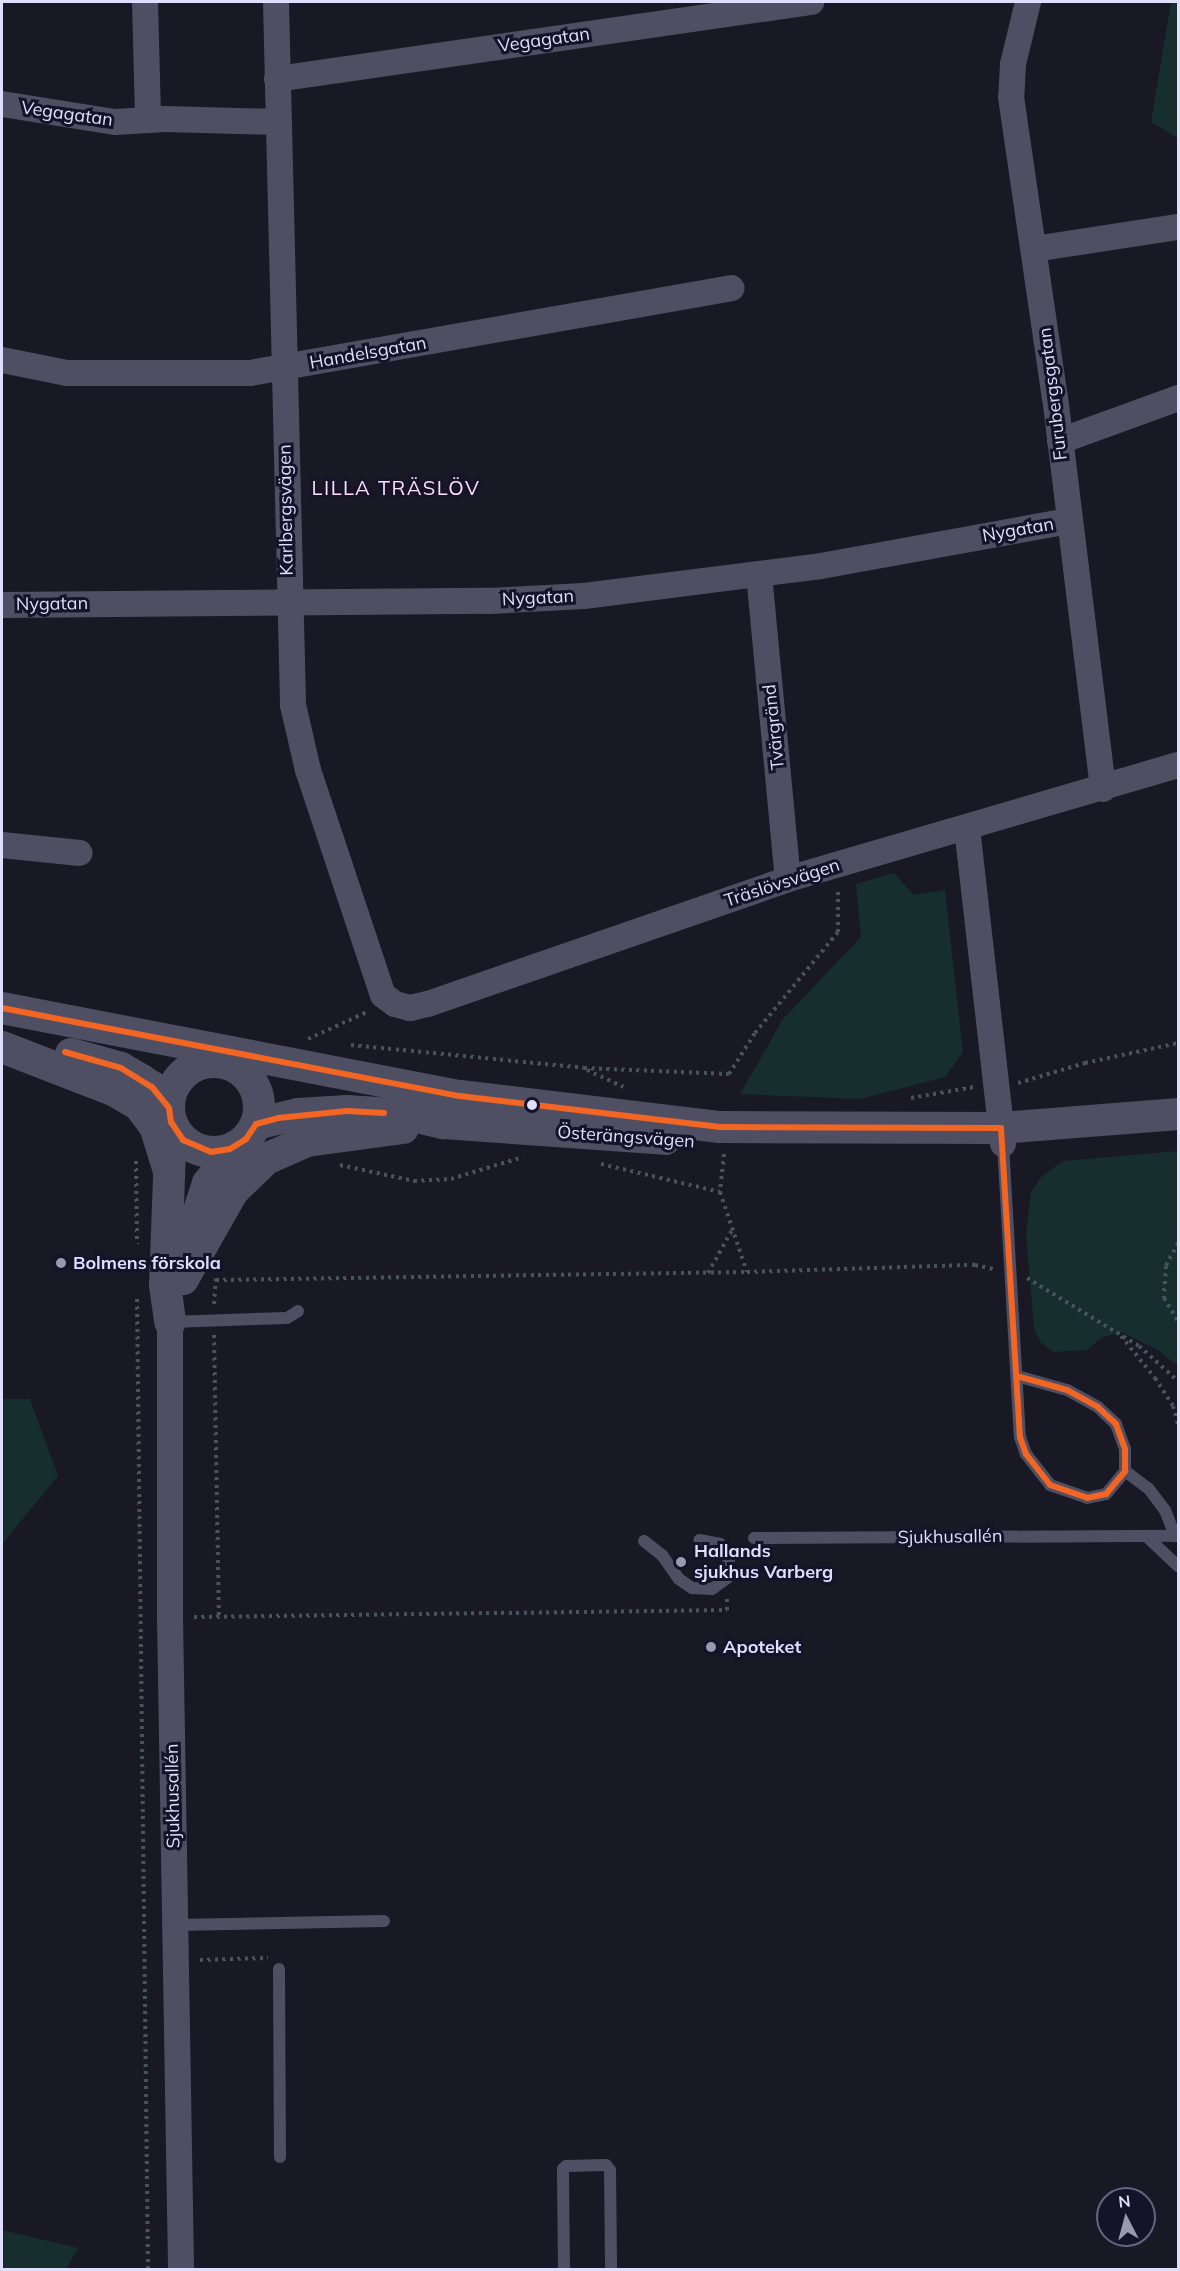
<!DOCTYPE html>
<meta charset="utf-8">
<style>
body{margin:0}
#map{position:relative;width:1180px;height:2271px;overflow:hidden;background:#191825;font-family:Mulish,sans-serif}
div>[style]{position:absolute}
.green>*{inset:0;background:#162f2e}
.path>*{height:4px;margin-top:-2px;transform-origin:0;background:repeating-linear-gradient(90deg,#475460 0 3px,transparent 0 7.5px)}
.service>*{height:12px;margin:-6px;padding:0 6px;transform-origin:6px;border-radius:6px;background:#4f4f64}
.minor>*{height:26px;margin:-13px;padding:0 13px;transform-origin:13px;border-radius:13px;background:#4f4f64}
.tertiary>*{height:32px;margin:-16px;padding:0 16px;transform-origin:16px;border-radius:16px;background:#4f4f64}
.tertiary>.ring{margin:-16px;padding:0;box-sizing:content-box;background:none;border:32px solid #4f4f64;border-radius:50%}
.bus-1>*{height:6px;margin:-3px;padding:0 3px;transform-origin:3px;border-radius:3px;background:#f26522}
.dots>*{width:16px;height:16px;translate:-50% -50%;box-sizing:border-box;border:3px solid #15132a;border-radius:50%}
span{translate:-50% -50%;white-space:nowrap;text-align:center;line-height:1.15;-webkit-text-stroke:6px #15132a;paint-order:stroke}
.street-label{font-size:18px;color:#dfdefd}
.poi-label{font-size:18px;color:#dfdefd;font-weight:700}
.left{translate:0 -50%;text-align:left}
.neighbourhood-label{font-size:20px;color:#fde0f5;letter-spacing:1.5px}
.frame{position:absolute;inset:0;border:3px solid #dfdefd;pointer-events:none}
.north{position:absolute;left:1096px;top:2187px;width:60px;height:60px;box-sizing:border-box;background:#15132a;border:2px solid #66647e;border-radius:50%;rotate:354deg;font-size:16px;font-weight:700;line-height:24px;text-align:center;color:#dfdefd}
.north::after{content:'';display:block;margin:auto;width:21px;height:27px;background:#9a99b1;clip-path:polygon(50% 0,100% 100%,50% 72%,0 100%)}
</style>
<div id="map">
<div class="green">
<i style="clip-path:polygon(1171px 2px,1178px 2px,1178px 138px,1151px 122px)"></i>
<i style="clip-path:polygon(894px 873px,914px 895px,945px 890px,963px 1052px,945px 1077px,860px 1099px,740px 1094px,783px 1019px,861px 937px,856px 884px)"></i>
<i style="clip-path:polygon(1178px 1151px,1178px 1366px,1158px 1350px,1121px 1332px,1101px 1338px,1087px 1350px,1053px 1352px,1041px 1343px,1034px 1328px,1026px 1234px,1031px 1192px,1042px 1176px,1063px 1161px)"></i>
<i style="clip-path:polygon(2px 1399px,30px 1399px,58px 1476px,2px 1544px)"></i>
<i style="clip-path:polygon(2px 2230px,78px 2248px,66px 2269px,2px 2269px)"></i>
</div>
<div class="path">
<i style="left:308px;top:1039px;width:65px;rotate:-24.6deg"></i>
<i style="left:351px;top:1045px;width:234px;rotate:5.6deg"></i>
<i style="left:584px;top:1068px;width:145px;rotate:2.4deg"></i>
<i style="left:729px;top:1074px;width:49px;rotate:-57.6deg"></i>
<i style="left:755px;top:1033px;width:131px;rotate:-50.6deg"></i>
<i style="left:838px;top:932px;width:43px;rotate:-90deg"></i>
<i style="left:587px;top:1070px;width:40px;rotate:25deg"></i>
<i style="left:1018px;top:1083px;width:70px;rotate:-16.6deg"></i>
<i style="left:1085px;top:1063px;width:95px;rotate:-12.1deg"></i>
<i style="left:911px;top:1098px;width:64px;rotate:-9.9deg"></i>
<i style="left:724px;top:1154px;width:38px;rotate:96deg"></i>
<i style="left:720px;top:1192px;width:84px;rotate:71.4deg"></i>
<i style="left:747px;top:1272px;width:228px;rotate:-1.8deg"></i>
<i style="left:975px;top:1265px;width:19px;rotate:12deg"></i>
<i style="left:136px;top:1161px;width:83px;rotate:89.3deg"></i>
<i style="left:601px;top:1164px;width:122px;rotate:13.2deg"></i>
<i style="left:340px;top:1165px;width:76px;rotate:12.2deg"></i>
<i style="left:414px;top:1181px;width:37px;rotate:-3deg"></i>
<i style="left:451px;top:1179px;width:75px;rotate:-17deg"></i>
<i style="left:1178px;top:1243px;width:26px;rotate:118deg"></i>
<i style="left:1166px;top:1266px;width:32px;rotate:94deg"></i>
<i style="left:1164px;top:1298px;width:27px;rotate:59deg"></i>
<i style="left:708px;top:1273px;width:49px;rotate:-60.8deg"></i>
<i style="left:1027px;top:1278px;width:131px;rotate:31.3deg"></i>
<i style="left:1139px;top:1346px;width:52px;rotate:41.9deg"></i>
<i style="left:216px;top:1280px;width:531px;rotate:-0.86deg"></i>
<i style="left:137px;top:1299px;width:971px;rotate:89.35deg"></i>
<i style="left:214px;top:1304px;width:26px;rotate:-86deg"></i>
<i style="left:214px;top:1335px;width:282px;rotate:89deg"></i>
<i style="left:1121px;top:1336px;width:54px;rotate:51deg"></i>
<i style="left:1155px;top:1378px;width:33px;rotate:57deg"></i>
<i style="left:1173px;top:1406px;width:20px;rotate:75deg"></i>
<i style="left:194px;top:1617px;width:533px;rotate:-0.75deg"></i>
<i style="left:727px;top:1610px;width:12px;rotate:-90deg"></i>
<i style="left:200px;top:1960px;width:68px;rotate:-1.7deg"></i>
</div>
<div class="service">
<i style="left:1003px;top:1144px;width:293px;rotate:86.7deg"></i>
<i style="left:1020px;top:1437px;width:18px;rotate:71deg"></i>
<i style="left:1026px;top:1454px;width:39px;rotate:52deg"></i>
<i style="left:1050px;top:1485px;width:39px;rotate:19deg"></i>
<i style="left:1087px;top:1498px;width:19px;rotate:-12deg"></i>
<i style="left:1106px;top:1494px;width:30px;rotate:-50deg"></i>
<i style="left:1125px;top:1471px;width:22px;rotate:-90deg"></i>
<i style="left:1125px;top:1449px;width:27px;rotate:-110deg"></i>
<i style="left:1116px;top:1424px;width:25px;rotate:-137deg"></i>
<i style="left:1098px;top:1407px;width:35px;rotate:-151deg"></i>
<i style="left:1067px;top:1390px;width:49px;rotate:-164.5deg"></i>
<i style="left:171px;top:1322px;width:116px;rotate:-2deg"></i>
<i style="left:287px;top:1318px;width:13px;rotate:-32deg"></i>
<i style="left:1125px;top:1471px;width:30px;rotate:37deg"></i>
<i style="left:1149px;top:1489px;width:26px;rotate:53deg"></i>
<i style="left:1165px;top:1510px;width:28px;rotate:69deg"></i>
<i style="left:1146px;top:1536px;width:44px;rotate:43.2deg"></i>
<i style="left:754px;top:1538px;width:424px;rotate:-0.3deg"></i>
<i style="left:644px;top:1541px;width:23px;rotate:38deg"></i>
<i style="left:662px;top:1555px;width:29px;rotate:55deg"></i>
<i style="left:679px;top:1579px;width:16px;rotate:35deg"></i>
<i style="left:692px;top:1588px;width:20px;rotate:3deg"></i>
<i style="left:712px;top:1589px;width:19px;rotate:-36deg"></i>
<i style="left:727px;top:1578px;width:20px;rotate:-84deg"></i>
<i style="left:729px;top:1558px;width:17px;rotate:-123deg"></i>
<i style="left:720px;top:1544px;width:21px;rotate:-169deg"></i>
<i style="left:175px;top:1925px;width:209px;rotate:-1.1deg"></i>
<i style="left:279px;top:1969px;width:188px;rotate:89.7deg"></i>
<i style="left:564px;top:2270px;width:101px;rotate:-90.6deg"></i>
<i style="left:563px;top:2169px;width:4px;rotate:-45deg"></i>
<i style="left:566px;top:2166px;width:40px;rotate:-1.4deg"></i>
<i style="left:606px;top:2165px;width:6px;rotate:51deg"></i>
<i style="left:610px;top:2170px;width:100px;rotate:89.4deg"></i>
</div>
<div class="minor">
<i style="left:145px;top:2px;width:117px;rotate:88.5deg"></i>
<i style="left:276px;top:2px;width:703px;rotate:88.61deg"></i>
<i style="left:293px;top:705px;width:67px;rotate:77deg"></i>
<i style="left:308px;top:770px;width:237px;rotate:71.6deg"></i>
<i style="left:383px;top:995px;width:15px;rotate:37deg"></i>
<i style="left:395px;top:1004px;width:16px;rotate:15deg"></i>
<i style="left:410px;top:1008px;width:18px;rotate:-13deg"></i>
<i style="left:428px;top:1004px;width:381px;rotate:-19.1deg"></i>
<i style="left:788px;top:879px;width:406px;rotate:-16.3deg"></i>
<i style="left:1028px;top:2px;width:64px;rotate:103.6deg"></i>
<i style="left:1013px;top:64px;width:33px;rotate:93deg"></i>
<i style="left:1011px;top:97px;width:303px;rotate:81.7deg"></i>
<i style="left:1055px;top:397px;width:395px;rotate:83deg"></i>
<i style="left:277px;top:79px;width:540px;rotate:-8.21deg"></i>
<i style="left:2px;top:104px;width:114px;rotate:9.1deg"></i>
<i style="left:115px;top:122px;width:50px;rotate:-3.4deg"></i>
<i style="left:165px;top:119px;width:113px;rotate:1.5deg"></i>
<i style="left:1034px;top:249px;width:146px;rotate:-8.7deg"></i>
<i style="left:2px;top:360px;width:66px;rotate:11.3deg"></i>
<i style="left:67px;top:373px;width:183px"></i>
<i style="left:250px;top:373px;width:489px;rotate:-10deg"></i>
<i style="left:1060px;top:441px;width:126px;rotate:-20deg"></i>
<i style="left:759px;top:574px;width:306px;rotate:84.6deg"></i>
<i style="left:2px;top:605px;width:487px;rotate:-0.5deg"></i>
<i style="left:489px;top:601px;width:95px;rotate:-3deg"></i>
<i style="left:584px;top:596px;width:239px;rotate:-7.2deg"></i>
<i style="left:821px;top:566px;width:251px;rotate:-10.3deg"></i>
<i style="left:967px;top:828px;width:318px;rotate:83.5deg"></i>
<i style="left:2px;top:845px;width:78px;rotate:5.9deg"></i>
<i style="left:170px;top:1322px;width:295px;rotate:90deg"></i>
<i style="left:170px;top:1617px;width:653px;rotate:89.03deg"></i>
</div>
<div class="tertiary">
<i style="left:2px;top:1008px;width:466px;rotate:10.9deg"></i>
<i style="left:460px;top:1096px;width:262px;rotate:6.8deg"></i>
<i style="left:720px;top:1127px;width:281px;rotate:0.2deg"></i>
<i style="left:1001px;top:1128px;width:178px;rotate:-4.5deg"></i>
<i style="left:2px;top:1047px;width:119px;rotate:21.2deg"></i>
<i style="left:113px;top:1090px;width:30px;rotate:30deg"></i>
<i style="left:139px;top:1105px;width:26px;rotate:53deg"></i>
<i style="left:155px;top:1126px;width:47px;rotate:72.7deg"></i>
<i style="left:71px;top:1054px;width:52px;rotate:15.6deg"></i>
<i style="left:121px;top:1068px;width:22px;rotate:30deg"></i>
<i style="left:140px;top:1079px;width:14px;rotate:34deg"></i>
<i style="left:152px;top:1087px;width:27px;rotate:51deg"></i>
<i class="ring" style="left:169px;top:1062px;width:58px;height:58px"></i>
<i style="left:256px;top:1124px;width:43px;rotate:-13.4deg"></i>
<i style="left:298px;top:1114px;width:49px;rotate:-3.5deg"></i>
<i style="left:347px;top:1111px;width:61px;rotate:3.8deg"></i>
<i style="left:408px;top:1115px;width:37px;rotate:13deg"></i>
<i style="left:444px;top:1123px;width:222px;rotate:4.1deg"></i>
<i style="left:170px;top:1150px;width:135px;rotate:92.1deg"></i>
<i style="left:165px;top:1285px;width:37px;rotate:82deg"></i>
<i style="left:188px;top:1244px;width:64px;rotate:-71.8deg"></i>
<i style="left:208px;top:1183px;width:49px;rotate:-50.8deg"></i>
<i style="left:183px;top:1279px;width:101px;rotate:-60.4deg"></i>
<i style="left:233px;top:1191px;width:46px;rotate:-44.1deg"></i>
<i style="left:266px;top:1159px;width:45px;rotate:-23.7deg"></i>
<i style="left:307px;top:1141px;width:97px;rotate:-7.7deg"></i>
</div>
<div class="bus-1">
<i style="left:2px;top:1008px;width:466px;rotate:10.9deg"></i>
<i style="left:460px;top:1096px;width:262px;rotate:6.8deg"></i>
<i style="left:720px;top:1127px;width:281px;rotate:0.2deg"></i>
<i style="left:1001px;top:1128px;width:310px;rotate:86.5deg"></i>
<i style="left:1020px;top:1437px;width:18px;rotate:71deg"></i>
<i style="left:1026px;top:1454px;width:39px;rotate:52deg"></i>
<i style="left:1050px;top:1485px;width:39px;rotate:19deg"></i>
<i style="left:1087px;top:1498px;width:19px;rotate:-12deg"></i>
<i style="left:1106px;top:1494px;width:30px;rotate:-50deg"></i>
<i style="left:1125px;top:1471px;width:22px;rotate:-90deg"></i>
<i style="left:1125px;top:1449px;width:27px;rotate:-110deg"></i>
<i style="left:1116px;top:1424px;width:25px;rotate:-137deg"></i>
<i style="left:1098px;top:1407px;width:35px;rotate:-151deg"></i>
<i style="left:1067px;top:1390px;width:49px;rotate:-164.5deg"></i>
<i style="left:65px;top:1052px;width:58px;rotate:15.9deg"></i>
<i style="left:121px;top:1068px;width:36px;rotate:32deg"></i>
<i style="left:152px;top:1087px;width:27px;rotate:51deg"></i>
<i style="left:169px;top:1108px;width:14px;rotate:82deg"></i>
<i style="left:171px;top:1122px;width:22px;rotate:56deg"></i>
<i style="left:183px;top:1140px;width:30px;rotate:23deg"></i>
<i style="left:211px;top:1152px;width:19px;rotate:-9deg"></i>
<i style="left:230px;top:1149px;width:19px;rotate:-32deg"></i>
<i style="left:246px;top:1139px;width:18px;rotate:-56deg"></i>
<i style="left:256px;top:1124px;width:23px;rotate:-15deg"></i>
<i style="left:278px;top:1118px;width:69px;rotate:-5.8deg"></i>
<i style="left:347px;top:1111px;width:37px;rotate:3deg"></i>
</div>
<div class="dots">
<i style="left:532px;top:1105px;background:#dfdefd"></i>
<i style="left:61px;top:1263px;background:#9a99b1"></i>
<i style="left:681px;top:1562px;background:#9a99b1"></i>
<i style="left:711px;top:1647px;background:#9a99b1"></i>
</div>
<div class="street-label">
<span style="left:544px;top:40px;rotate:-8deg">Vegagatan</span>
<span style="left:67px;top:114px;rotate:8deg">Vegagatan</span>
<span style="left:368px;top:353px;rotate:-10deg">Handelsgatan</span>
<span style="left:1053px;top:394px;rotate:-97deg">Furubergsgatan</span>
<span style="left:286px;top:510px;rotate:-91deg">Karlbergsvägen</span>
<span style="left:1018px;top:530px;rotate:-10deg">Nygatan</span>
<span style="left:538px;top:598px;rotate:-3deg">Nygatan</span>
<span style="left:52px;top:604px;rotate:-1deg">Nygatan</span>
<span style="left:774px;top:727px;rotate:-96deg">Tvärgränd</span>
<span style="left:782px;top:883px;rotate:-18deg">Träslövsvägen</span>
<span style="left:626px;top:1137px;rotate:4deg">Österängsvägen</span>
<span style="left:950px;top:1537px;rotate:-1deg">Sjukhusallén</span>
<span style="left:173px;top:1796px;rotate:-91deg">Sjukhusallén</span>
</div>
<div class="poi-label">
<span class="left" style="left:73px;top:1263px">Bolmens förskola</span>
<span class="left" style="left:694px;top:1562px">Hallands<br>sjukhus Varberg</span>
<span class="left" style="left:723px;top:1647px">Apoteket</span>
</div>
<div class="neighbourhood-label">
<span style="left:396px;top:487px">LILLA TRÄSLÖV</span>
</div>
<div class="frame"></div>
<div class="north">N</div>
</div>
